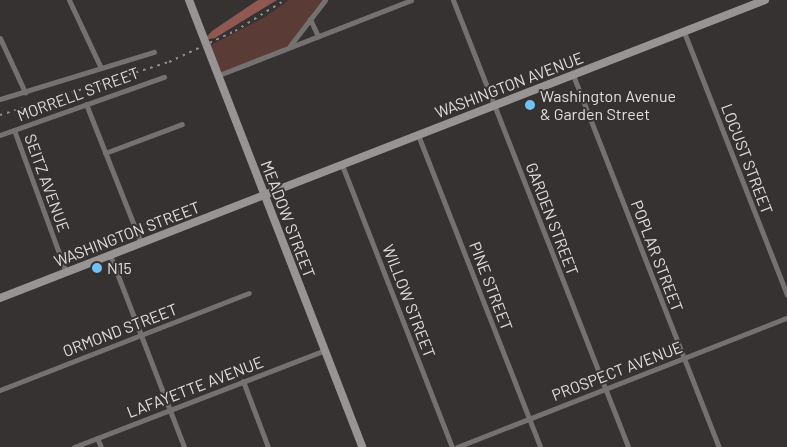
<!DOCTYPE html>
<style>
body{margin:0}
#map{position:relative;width:787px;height:447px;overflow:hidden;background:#363231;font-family:Barlow,sans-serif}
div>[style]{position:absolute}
.green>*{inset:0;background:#5a3b36}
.forest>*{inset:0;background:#8f5952}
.street>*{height:5px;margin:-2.5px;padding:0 2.5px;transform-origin:2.5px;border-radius:2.5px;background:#747171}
.secondary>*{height:8px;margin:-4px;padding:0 4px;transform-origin:4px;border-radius:4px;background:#989494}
.rail>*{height:2px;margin-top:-1px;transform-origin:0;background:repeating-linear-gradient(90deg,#8e8b8a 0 2.5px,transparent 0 7.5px)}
.dots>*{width:14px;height:14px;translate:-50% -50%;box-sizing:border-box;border:2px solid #363231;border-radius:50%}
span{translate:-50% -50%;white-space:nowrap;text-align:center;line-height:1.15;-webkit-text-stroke:4px #363231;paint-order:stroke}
.street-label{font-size:16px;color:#e0dddc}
.poi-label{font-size:16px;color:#e0dddc}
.left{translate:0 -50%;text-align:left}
</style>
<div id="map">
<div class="green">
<i style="clip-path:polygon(289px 0,325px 0,293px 42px,277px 52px,218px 75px,207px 47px,265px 17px)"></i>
</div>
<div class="forest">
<i style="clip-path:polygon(258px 0,277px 0,215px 38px,204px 40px,212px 31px)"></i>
</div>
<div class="street">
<i style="left:69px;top:0;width:75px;rotate:64.8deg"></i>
<i style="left:453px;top:0;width:480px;rotate:68.6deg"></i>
<i style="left:310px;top:19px;width:19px;rotate:65deg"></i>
<i style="left:684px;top:32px;width:282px;rotate:68.6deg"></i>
<i style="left:0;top:38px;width:60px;rotate:65.2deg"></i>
<i style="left:289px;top:47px;width:59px;rotate:-52.5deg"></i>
<i style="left:219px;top:75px;width:206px;rotate:-21.3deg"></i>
<i style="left:573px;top:75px;width:400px;rotate:68.6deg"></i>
<i style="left:0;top:99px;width:161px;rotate:-17deg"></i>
<i style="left:86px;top:104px;width:149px;rotate:68.4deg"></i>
<i style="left:14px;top:130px;width:151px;rotate:69.9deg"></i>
<i style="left:0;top:135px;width:174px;rotate:-19.5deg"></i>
<i style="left:418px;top:135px;width:335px;rotate:68.6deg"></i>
<i style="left:105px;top:153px;width:82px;rotate:-20.6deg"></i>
<i style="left:342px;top:165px;width:303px;rotate:68.7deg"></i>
<i style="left:110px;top:255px;width:206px;rotate:68.9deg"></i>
<i style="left:243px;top:381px;width:71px;rotate:69.3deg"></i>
<i style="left:0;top:390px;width:267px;rotate:-21.3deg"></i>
<i style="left:97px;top:438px;width:10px;rotate:66deg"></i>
<i style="left:74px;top:447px;width:269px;rotate:-21.1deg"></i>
<i style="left:457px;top:447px;width:354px;rotate:-21.4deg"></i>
</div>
<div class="secondary">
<i style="left:189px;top:0;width:479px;rotate:68.8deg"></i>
<i style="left:0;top:298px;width:821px;rotate:-21.28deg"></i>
</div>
<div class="rail">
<i style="left:0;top:115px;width:177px;rotate:-17.4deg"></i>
<i style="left:169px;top:62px;width:73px;rotate:-25.2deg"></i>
<i style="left:235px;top:31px;width:59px;rotate:-31.8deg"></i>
</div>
<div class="dots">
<i style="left:530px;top:105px;background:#71c1f4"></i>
<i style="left:97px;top:268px;background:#71c1f4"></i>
</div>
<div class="street-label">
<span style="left:509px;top:85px;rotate:-21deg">WASHINGTON AVENUE</span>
<span style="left:78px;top:94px;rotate:-20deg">MORRELL STREET</span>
<span style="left:747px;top:159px;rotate:69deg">LOCUST STREET</span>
<span style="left:47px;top:183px;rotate:70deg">SEITZ AVENUE</span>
<span style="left:288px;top:219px;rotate:69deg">MEADOW STREET</span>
<span style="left:552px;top:219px;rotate:69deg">GARDEN STREET</span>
<span style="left:127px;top:234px;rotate:-21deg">WASHINGTON STREET</span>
<span style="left:657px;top:256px;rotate:69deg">POPLAR STREET</span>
<span style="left:491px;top:286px;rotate:69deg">PINE STREET</span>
<span style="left:409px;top:301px;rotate:69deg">WILLOW STREET</span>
<span style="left:120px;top:330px;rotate:-21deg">ORMOND STREET</span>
<span style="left:617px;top:371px;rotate:-21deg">PROSPECT AVENUE</span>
<span style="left:195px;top:387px;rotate:-21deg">LAFAYETTE AVENUE</span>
</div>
<div class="poi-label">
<span class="left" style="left:540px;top:105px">Washington Avenue<br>&amp; Garden Street</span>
<span class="left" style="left:107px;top:268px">N15</span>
</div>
</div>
